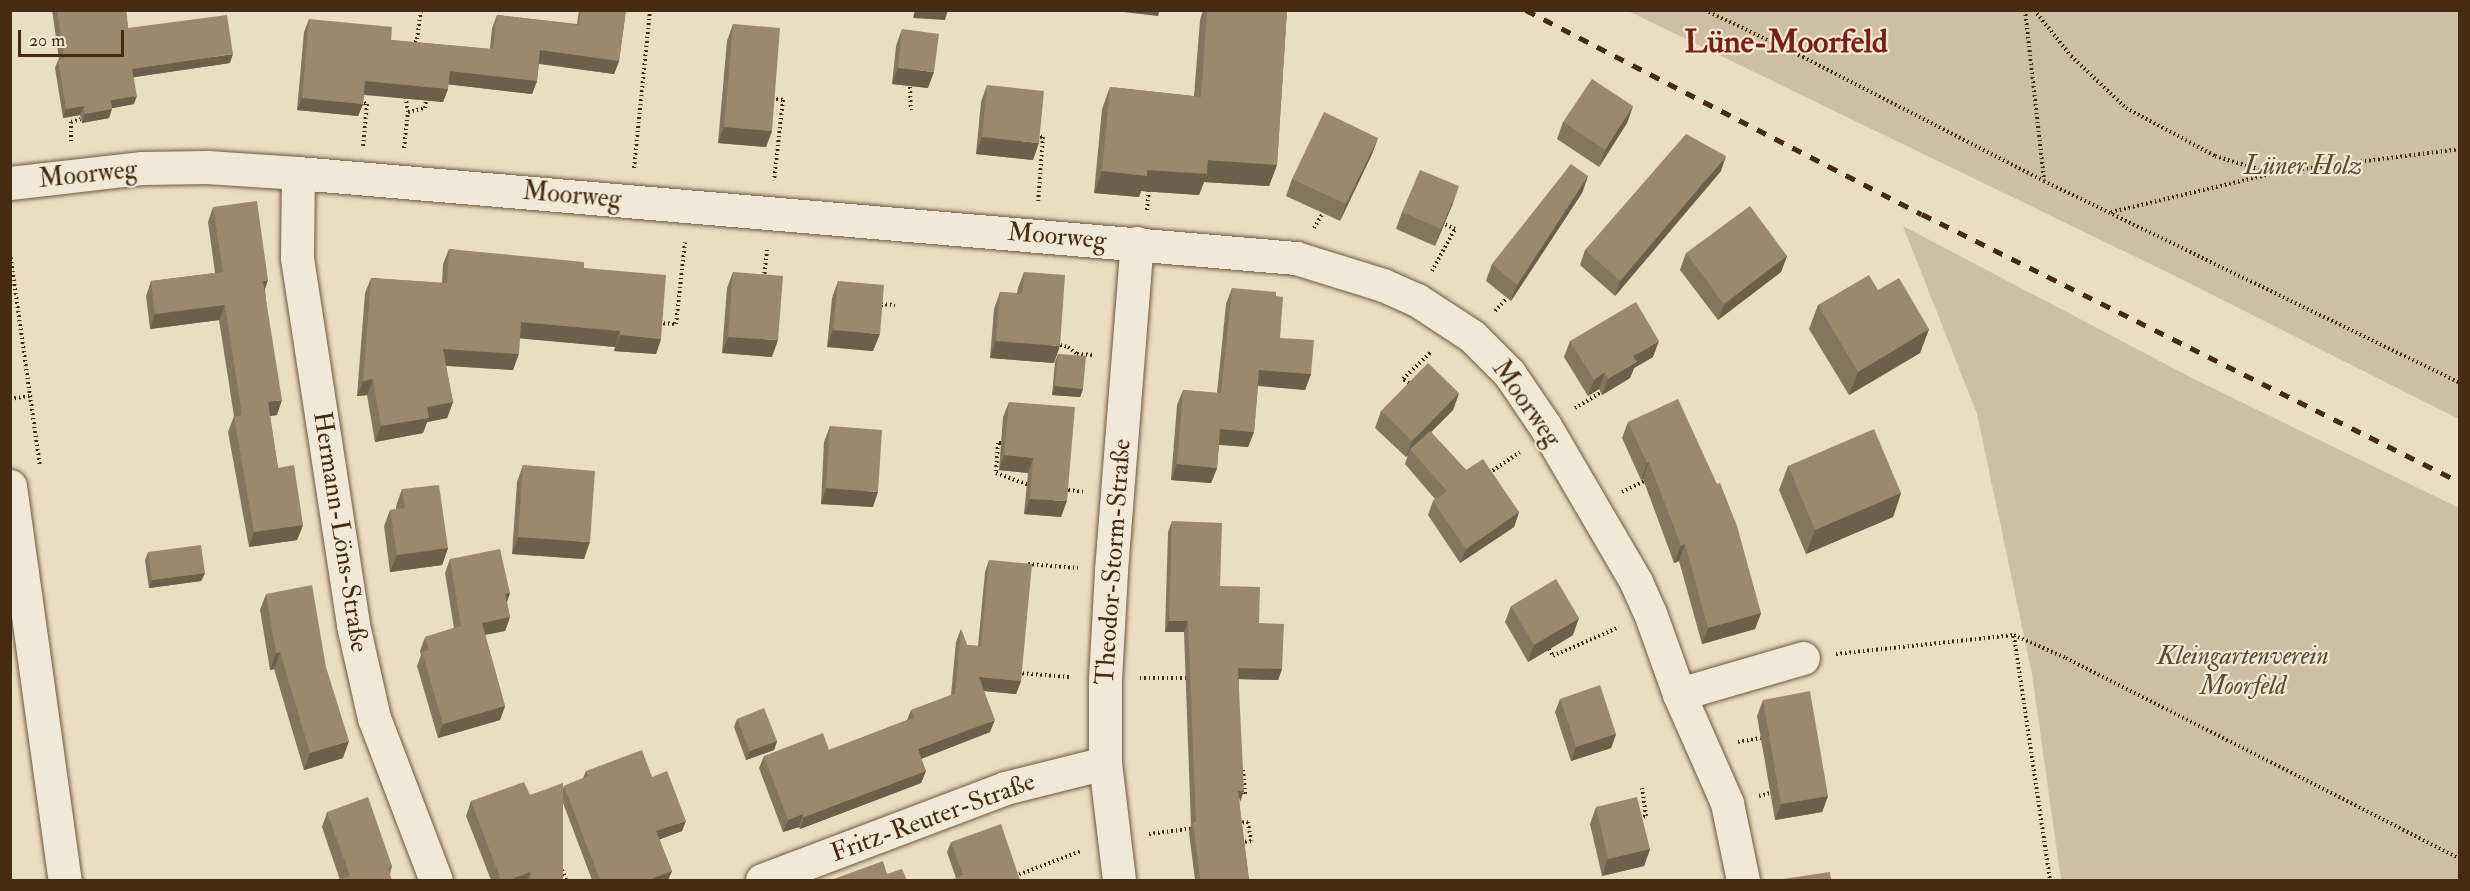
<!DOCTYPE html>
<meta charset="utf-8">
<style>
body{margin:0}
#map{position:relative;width:2470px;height:891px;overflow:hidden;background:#eaddc2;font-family:"IM FELL Double Pica",serif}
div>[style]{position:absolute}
.green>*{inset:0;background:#cebfa4}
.path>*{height:4px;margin-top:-2px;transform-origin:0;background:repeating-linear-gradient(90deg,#452c11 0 1.5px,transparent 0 4.5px)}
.roads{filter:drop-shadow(0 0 2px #6e583d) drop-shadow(0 0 2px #6e583d)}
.minor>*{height:33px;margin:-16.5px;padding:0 16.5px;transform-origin:16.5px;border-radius:16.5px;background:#f1e9d7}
.rail>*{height:4.5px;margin-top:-2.25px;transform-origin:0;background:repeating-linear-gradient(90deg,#452c11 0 10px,transparent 0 20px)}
.wall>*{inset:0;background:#85755e}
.shaded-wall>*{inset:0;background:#6c5f4c}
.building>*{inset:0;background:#9b886d}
span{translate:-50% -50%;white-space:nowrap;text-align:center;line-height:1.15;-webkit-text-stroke:4.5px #f1e9d7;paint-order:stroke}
.park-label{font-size:26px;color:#60492e;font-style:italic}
.street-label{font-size:26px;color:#452c11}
.district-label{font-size:32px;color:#7a1f14;font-weight:700}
.frame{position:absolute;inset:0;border:12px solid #452c11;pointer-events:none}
.scale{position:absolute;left:18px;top:30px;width:106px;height:27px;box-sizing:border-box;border:3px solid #452c11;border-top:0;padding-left:8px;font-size:18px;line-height:21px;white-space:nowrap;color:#452c11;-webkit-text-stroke:4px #f1e9d7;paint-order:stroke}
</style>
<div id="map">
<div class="green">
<i style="clip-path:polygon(1628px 11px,2459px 11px,2459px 419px,2169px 273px)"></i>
<i style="clip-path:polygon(1903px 226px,2192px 378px,2459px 508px,2459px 880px,2061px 880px,2032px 674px,1977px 414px)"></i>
</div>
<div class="path">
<i style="left:1705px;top:10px;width:109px;rotate:25.6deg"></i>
<i style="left:1803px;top:57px;width:271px;rotate:27.2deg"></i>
<i style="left:2044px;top:181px;width:462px;rotate:25.9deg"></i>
<i style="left:2025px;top:10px;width:171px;rotate:83.6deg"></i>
<i style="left:2034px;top:10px;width:59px;rotate:51.2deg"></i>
<i style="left:2071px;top:56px;width:76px;rotate:43.4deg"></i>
<i style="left:2126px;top:108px;width:101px;rotate:28.3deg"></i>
<i style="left:2215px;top:156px;width:59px;rotate:16.9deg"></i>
<i style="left:2271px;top:173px;width:191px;rotate:-7.2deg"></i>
<i style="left:413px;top:46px;width:8px;rotate:-60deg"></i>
<i style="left:417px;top:39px;width:29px;rotate:-82deg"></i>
<i style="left:910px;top:87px;width:23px;rotate:88deg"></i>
<i style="left:772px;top:98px;width:11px;rotate:10deg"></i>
<i style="left:783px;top:100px;width:81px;rotate:96.4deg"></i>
<i style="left:360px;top:101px;width:8px;rotate:23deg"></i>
<i style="left:367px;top:104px;width:42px;rotate:95.4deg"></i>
<i style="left:408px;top:112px;width:17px;rotate:-13deg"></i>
<i style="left:425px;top:108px;width:8px;rotate:-83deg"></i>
<i style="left:1036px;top:136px;width:7px;rotate:8deg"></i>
<i style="left:1043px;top:137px;width:66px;rotate:94.3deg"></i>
<i style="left:71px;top:141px;width:19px;rotate:-90deg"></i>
<i style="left:71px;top:122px;width:10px;rotate:-17deg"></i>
<i style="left:404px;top:148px;width:36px;rotate:-84deg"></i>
<i style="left:408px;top:112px;width:18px;rotate:-99deg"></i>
<i style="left:634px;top:168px;width:159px;rotate:-84.2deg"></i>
<i style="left:1147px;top:210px;width:23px;rotate:-85deg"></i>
<i style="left:2111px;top:212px;width:163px;rotate:-13.4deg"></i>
<i style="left:1314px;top:228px;width:17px;rotate:-59deg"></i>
<i style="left:10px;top:253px;width:215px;rotate:82deg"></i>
<i style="left:1432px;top:271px;width:48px;rotate:-61.3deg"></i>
<i style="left:1455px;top:229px;width:12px;rotate:-156deg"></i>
<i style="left:764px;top:278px;width:31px;rotate:-84deg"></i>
<i style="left:881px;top:307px;width:3px;rotate:-90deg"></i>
<i style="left:881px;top:304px;width:14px;rotate:4deg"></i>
<i style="left:1495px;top:311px;width:18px;rotate:-47deg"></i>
<i style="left:659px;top:323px;width:17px;rotate:3deg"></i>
<i style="left:676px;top:324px;width:82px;rotate:-83.7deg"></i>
<i style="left:1056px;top:344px;width:12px;rotate:14deg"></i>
<i style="left:1068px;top:347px;width:11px;rotate:38deg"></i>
<i style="left:1077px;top:354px;width:17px;rotate:3deg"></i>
<i style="left:1409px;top:383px;width:7px;rotate:-146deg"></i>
<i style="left:1403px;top:379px;width:40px;rotate:-44deg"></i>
<i style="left:10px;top:399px;width:20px;rotate:-9deg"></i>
<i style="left:1575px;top:408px;width:35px;rotate:-31deg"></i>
<i style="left:1001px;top:443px;width:3px;rotate:180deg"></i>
<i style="left:998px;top:443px;width:30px;rotate:94deg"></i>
<i style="left:996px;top:473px;width:35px;rotate:20deg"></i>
<i style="left:1489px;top:473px;width:37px;rotate:-34deg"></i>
<i style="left:1064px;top:489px;width:19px;rotate:9deg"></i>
<i style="left:1622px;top:492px;width:28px;rotate:-26deg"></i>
<i style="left:1028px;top:564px;width:50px;rotate:4.6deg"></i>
<i style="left:2014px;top:636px;width:247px;rotate:81.6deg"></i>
<i style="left:1549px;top:649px;width:8px;rotate:60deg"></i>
<i style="left:1553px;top:656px;width:72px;rotate:-23.7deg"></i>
<i style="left:1836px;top:654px;width:179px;rotate:-6.1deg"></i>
<i style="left:2014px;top:635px;width:57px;rotate:23.9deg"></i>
<i style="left:2066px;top:658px;width:442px;rotate:27deg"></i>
<i style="left:1018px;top:673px;width:52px;rotate:4.4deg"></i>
<i style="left:1140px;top:678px;width:50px"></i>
<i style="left:1738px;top:742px;width:23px;rotate:-10deg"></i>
<i style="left:1238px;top:771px;width:5px;rotate:-11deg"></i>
<i style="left:1243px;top:770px;width:24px;rotate:85deg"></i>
<i style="left:1759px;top:796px;width:11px;rotate:-15deg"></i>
<i style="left:1639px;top:818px;width:7px;rotate:-16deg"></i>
<i style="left:1646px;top:816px;width:28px;rotate:-98deg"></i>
<i style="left:1238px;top:823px;width:10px;rotate:-6deg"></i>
<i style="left:1248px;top:822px;width:19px;rotate:81deg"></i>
<i style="left:1251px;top:841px;width:9px;rotate:174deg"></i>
<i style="left:1149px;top:834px;width:46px;rotate:-7.4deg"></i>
<i style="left:562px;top:870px;width:11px;rotate:68deg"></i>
<i style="left:1015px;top:876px;width:71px;rotate:-20.7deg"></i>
</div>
<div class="roads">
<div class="minor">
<i style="left:298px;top:173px;width:85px;rotate:90.7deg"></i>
<i style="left:297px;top:258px;width:371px;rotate:81.3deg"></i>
<i style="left:353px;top:625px;width:95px;rotate:77.3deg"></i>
<i style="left:374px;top:718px;width:173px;rotate:69.1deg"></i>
<i style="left:10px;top:183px;width:133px;rotate:-6.5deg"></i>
<i style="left:142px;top:168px;width:65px;rotate:-0.9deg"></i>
<i style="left:207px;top:167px;width:91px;rotate:3.8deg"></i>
<i style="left:298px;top:173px;width:1002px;rotate:4.87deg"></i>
<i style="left:1296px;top:258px;width:91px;rotate:17.2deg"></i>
<i style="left:1383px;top:285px;width:37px;rotate:24deg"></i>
<i style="left:1417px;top:300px;width:66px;rotate:33.2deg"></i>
<i style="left:1472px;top:336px;width:52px;rotate:45deg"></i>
<i style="left:1509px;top:373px;width:64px;rotate:55.8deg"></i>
<i style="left:1545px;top:426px;width:181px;rotate:59.7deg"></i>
<i style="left:1636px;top:582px;width:34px;rotate:66deg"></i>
<i style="left:1650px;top:613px;width:86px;rotate:70.3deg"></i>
<i style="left:1679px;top:694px;width:119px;rotate:66.2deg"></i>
<i style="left:1727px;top:803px;width:79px;rotate:78.3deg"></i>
<i style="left:10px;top:486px;width:398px;rotate:82.1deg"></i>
<i style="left:1679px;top:694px;width:129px;rotate:-16.2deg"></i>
<i style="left:762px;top:880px;width:260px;rotate:-20.7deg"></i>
<i style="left:1005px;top:788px;width:103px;rotate:-14deg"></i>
<i style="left:1119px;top:880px;width:118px;rotate:-96.8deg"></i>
<i style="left:1105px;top:763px;width:84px;rotate:-90deg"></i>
<i style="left:1105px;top:679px;width:109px;rotate:-86.8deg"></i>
<i style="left:1111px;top:570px;width:328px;rotate:-85.5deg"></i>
</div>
</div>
<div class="rail">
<i style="left:1526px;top:10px;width:445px;rotate:27.3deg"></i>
<i style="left:1922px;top:214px;width:601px;rotate:26.48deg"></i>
</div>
<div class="wall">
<i style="clip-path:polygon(52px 10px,126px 10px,128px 28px,230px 63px,133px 77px,134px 104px,112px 108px,109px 118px,82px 123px,80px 115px,63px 118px,55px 68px,58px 60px,59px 59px)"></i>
<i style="clip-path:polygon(579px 10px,626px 10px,619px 61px,614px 74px,539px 64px,537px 81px,532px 94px,448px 84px,448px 89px,443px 102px,364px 95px,363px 104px,358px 116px,297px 110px,304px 32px,309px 19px,391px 40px,490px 49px,492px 28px,497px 15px,577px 24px)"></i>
<i style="clip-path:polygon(1203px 10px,1287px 10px,1277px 165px,1269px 186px,1204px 182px,1199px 195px,1141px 191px,1139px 197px,1094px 193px,1102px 109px,1110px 87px,1194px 96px,1200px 20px)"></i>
<i style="clip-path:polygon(733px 24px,772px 131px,766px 147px,718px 143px,727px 41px)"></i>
<i style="clip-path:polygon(902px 29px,928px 88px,892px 84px,896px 46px)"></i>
<i style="clip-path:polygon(987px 85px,1033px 160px,976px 154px,981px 102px)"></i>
<i style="clip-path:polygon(1633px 106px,1627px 123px,1599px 167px,1557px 139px,1563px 122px)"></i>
<i style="clip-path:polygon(1378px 138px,1372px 154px,1340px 221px,1286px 196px,1292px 179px)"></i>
<i style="clip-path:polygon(1721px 171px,1615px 296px,1580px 265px,1585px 250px)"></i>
<i style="clip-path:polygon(1588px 176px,1582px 193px,1511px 301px,1486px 281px,1492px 264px)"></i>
<i style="clip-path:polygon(1453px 203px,1435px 246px,1396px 229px,1402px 212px)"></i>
<i style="clip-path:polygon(213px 207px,265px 290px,277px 415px,270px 416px,278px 468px,303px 525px,297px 540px,249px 547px,228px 432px,234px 416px,219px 320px,150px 329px,146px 296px,151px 281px,215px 273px,208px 222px)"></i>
<i style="clip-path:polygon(449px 249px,584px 268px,661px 339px,656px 354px,614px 351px,615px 347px,520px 338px,513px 370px,446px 366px,453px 402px,447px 418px,427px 422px,423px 433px,375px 442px,367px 395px,357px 396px,365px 293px,371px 278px,442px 283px,443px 264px)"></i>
<i style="clip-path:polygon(1686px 253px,1787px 256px,1781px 272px,1718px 320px,1680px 270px)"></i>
<i style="clip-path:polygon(733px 272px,772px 357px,722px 353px,727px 288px)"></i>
<i style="clip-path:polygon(1024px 272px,1054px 363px,990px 358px,994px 309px,1000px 292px,1017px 293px,1018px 288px)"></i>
<i style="clip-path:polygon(838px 281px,873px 351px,827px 347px,832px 298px)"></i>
<i style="clip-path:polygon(1232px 288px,1280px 338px,1311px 374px,1305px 390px,1258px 386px,1254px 432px,1248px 447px,1219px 445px,1217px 468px,1211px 483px,1171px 480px,1177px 405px,1183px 390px,1217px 393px,1226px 304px)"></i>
<i style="clip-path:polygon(1878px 290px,1929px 329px,1920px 353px,1849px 395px,1809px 329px,1818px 305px)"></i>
<i style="clip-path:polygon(1570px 341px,1653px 357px,1634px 368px,1630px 378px,1602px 395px,1599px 389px,1588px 396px,1564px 357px)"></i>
<i style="clip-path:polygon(1058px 354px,1083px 389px,1080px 397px,1052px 395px,1055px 362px)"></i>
<i style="clip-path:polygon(1459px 393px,1453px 410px,1431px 432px,1466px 470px,1519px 512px,1514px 527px,1460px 563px,1428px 515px,1433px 501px,1435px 499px,1405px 464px,1408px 455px,1406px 457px,1375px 428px,1381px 411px)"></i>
<i style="clip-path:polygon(1009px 402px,1061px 517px,1024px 514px,1028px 473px,999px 470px,1003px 417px)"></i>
<i style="clip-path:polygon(1628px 422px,1761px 613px,1755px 629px,1702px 644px,1679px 561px,1674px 563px,1643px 479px,1641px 480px,1622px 438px)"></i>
<i style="clip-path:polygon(830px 426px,873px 507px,821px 504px,824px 442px)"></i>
<i style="clip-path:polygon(523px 465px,584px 559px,512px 554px,517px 482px)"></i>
<i style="clip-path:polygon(1788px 466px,1901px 493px,1893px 517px,1806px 554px,1779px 490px)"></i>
<i style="clip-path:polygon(402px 489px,448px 548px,442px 565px,390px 572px,384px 526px,390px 510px,396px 509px,396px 506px)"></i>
<i style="clip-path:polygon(1172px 521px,1220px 586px,1259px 623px,1282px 669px,1278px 680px,1239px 679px,1239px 802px,1249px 880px,1195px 880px,1189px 833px,1191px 826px,1184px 632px,1165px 632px,1168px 532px)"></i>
<i style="clip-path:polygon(148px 552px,205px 573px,201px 581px,149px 588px,145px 560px)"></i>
<i style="clip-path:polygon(450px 559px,510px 593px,507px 602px,510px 617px,505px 631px,485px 635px,505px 706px,500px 720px,438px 738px,417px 666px,421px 655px,420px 651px,425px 637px,454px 628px,445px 573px)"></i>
<i style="clip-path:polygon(989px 560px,1021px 681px,1016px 694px,984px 691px,990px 732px,921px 759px,926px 771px,921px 783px,800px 829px,799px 827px,783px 832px,759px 768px,764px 756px,829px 750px,907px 720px,911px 710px,951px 695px,956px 642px,961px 629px,967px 645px,978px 646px,985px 572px)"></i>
<i style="clip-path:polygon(266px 594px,343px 758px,304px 770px,274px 669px,270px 670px,260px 610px)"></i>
<i style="clip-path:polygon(1511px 606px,1573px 635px,1528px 662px,1505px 622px)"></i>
<i style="clip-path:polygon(1560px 699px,1616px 734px,1611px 748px,1571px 761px,1555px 712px)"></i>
<i style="clip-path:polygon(1763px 700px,1828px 796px,1822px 812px,1775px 820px,1757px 716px)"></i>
<i style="clip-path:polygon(737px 719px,777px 741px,774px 750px,746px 760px,734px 727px)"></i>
<i style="clip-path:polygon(586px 771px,652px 777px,682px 831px,659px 839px,672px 871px,668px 880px,592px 880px,563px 803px,563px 880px,491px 880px,466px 816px,471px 801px,530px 795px,563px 788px,564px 786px,583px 778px)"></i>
<i style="clip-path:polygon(1596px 807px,1650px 849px,1644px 866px,1602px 876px,1590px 824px)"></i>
<i style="clip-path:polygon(327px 812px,392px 866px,390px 874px,340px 880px,322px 827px)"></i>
<i style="clip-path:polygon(951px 842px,1020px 880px,956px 878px,947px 852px)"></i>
</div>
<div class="shaded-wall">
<i style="clip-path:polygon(915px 10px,948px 10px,945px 20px,913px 18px)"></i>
<i style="clip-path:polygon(1106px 10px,1160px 10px,1158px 16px)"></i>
<i style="clip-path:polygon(540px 50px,619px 61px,614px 74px,536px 63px)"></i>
<i style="clip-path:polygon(233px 54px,230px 63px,129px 78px,132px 69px)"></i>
<i style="clip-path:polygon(898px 68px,934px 72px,928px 88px,892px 84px)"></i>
<i style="clip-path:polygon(450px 71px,537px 81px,532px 94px,445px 84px)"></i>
<i style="clip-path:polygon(365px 81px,448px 89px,443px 102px,360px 94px)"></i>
<i style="clip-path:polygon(137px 96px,134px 104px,108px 109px,111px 100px)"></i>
<i style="clip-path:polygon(302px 98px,363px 104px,358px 116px,297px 110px)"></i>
<i style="clip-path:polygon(84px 106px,80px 115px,63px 118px,66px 109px)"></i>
<i style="clip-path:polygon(1633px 106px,1627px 123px,1599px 167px,1605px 150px)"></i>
<i style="clip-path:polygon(112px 109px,109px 118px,82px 123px,85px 114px)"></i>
<i style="clip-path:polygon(724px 127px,772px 131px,766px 147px,718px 143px)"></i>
<i style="clip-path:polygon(982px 137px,1039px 143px,1033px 160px,976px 154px)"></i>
<i style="clip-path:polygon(1378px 138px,1372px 154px,1340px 221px,1346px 204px)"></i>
<i style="clip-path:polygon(1726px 156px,1721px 171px,1615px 296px,1620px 281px)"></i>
<i style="clip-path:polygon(1208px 160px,1277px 165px,1269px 186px,1204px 182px,1199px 195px,1141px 191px,1139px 197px,1094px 193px,1102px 171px)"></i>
<i style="clip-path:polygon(1588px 176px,1582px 193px,1511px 301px,1517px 285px)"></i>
<i style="clip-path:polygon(1459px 186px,1453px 203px,1435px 246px,1441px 229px)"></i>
<i style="clip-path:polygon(1787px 256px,1781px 272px,1718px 320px,1724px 304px)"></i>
<i style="clip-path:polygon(268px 280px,263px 295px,263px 281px)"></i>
<i style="clip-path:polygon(225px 305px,219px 320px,150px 329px,155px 314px)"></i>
<i style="clip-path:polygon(521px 322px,620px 331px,615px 347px,516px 338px)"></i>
<i style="clip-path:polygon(1929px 329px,1920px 353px,1849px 395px,1858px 372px)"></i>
<i style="clip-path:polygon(833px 330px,880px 334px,873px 351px,827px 347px)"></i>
<i style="clip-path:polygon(620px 335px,661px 339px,656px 354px,614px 351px)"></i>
<i style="clip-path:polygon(728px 337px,778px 340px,772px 357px,722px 353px)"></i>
<i style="clip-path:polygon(996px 341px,1060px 346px,1054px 363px,990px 358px)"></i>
<i style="clip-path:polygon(1659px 341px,1653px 357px,1634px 368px,1630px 378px,1602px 395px,1608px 379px,1633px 356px)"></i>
<i style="clip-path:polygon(443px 349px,519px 354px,513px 370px,438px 365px)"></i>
<i style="clip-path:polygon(1259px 370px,1311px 374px,1305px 390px,1253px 385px)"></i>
<i style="clip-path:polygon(1605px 372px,1599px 389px,1588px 396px,1594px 380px)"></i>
<i style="clip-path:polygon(373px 379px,367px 395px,357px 396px,363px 381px)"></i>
<i style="clip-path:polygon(1055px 386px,1083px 389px,1080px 397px,1052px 395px)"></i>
<i style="clip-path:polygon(1459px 393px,1453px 410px,1412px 451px,1410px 449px,1408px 455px,1406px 457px,1412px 441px)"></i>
<i style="clip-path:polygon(282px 400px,277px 415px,263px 417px,268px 402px)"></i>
<i style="clip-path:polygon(453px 402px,447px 418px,427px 422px,423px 433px,375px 442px,381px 426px,427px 407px)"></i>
<i style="clip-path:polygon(1220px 429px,1254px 432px,1248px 447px,1215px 444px)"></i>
<i style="clip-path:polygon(1004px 455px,1033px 458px,1028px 473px,999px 470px)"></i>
<i style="clip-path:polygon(1649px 462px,1643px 479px,1641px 480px,1647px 463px)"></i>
<i style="clip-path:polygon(1177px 464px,1217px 468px,1211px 483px,1171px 480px)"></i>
<i style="clip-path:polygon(826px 488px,878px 492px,873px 507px,821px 504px)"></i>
<i style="clip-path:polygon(1901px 493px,1893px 517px,1806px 554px,1815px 530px)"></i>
<i style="clip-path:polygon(1030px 499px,1067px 501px,1061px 517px,1024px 514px)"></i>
<i style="clip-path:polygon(1519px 512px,1514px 527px,1460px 563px,1466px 549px)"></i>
<i style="clip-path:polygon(303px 525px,297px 540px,249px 547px,254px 532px)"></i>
<i style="clip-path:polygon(518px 537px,590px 542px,584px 559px,512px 554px)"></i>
<i style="clip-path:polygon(1685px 544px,1679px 561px,1674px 563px,1681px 546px)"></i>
<i style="clip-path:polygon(448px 548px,442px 565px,390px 572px,397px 555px)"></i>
<i style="clip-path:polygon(205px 573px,201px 581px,149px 588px,152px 580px)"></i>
<i style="clip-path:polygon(510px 593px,505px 607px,505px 594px)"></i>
<i style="clip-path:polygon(1761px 613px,1755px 629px,1702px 644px,1708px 628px)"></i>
<i style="clip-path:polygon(510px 617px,505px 631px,477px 636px,482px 623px)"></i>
<i style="clip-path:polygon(1579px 618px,1573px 635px,1528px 662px,1534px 645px)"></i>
<i style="clip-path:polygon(1169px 621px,1188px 621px,1184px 632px,1165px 632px)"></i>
<i style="clip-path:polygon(280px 652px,274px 669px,270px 670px,276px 653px)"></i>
<i style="clip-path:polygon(1238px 668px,1282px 669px,1278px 680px,1234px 679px)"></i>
<i style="clip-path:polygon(979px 677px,1021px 681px,1016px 694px,974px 690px)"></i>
<i style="clip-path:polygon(505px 706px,500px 720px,438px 738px,443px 724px)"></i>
<i style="clip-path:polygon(995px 720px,990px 732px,913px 762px,918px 749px)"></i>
<i style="clip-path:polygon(1616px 734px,1611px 748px,1571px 761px,1576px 747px)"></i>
<i style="clip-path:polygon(349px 741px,343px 758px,304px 770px,310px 753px)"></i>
<i style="clip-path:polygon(777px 741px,774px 750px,746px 760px,750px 751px)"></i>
<i style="clip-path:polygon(926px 771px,921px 783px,800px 829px,804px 817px)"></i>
<i style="clip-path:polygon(1238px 791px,1244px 791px,1240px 802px)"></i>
<i style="clip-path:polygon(1828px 796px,1822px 812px,1775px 820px,1781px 804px)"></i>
<i style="clip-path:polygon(803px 814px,799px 827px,783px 832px,788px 820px)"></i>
<i style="clip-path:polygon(686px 821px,682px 831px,653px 842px,656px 831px)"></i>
<i style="clip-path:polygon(1650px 849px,1644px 866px,1602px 876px,1608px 859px)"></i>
<i style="clip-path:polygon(672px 871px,668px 880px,648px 880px)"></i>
<i style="clip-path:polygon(530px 872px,527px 880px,509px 880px)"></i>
</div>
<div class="building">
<i style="clip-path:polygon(57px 10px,126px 10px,128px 28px,227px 15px,233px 54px,132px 69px,137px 96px,111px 100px,112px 109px,85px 114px,84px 106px,66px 109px,58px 60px,64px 59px)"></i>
<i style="clip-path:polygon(581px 10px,626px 10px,619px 61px,540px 50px,537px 81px,450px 71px,448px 89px,365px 81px,363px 104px,302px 98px,309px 19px,392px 27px,391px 40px,493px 49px,497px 15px,579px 25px)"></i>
<i style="clip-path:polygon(1207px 10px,1287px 10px,1277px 165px,1208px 160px,1207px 174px,1147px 170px,1147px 176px,1102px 171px,1110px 87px,1201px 97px)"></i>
<i style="clip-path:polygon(733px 24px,780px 28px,772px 131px,724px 127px)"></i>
<i style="clip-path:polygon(902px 29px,939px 34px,934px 72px,898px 68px)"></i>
<i style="clip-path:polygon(1592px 79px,1633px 106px,1605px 150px,1563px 122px)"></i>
<i style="clip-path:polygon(987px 85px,1044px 91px,1039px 143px,982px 137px)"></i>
<i style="clip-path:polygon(1324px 112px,1378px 138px,1346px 204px,1292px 179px)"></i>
<i style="clip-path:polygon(1686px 134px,1726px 156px,1620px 281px,1585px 250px)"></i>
<i style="clip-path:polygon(1571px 164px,1588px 176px,1517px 285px,1492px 264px)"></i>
<i style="clip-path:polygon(1420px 170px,1459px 186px,1441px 229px,1402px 212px)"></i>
<i style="clip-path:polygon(257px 201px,268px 280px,263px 281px,282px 400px,268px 402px,278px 468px,294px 465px,303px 525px,254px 532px,234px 417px,242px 415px,225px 305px,155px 314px,151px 281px,223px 272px,213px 207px)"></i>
<i style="clip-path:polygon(1750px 206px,1787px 256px,1724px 304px,1686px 253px)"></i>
<i style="clip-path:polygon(449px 249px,584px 262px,584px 268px,666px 275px,661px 339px,620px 335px,620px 331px,521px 322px,519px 354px,443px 349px,453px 402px,427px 407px,429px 418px,381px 426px,373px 379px,363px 381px,371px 278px,447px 283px)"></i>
<i style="clip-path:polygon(733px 272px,783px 276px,778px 340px,728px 337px)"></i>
<i style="clip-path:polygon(1024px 272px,1065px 275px,1060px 346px,996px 341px,1000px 292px,1022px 294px)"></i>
<i style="clip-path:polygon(1869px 275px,1878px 290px,1899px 278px,1929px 329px,1858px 372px,1818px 305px)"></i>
<i style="clip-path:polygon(838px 281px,884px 285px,880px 334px,833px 330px)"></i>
<i style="clip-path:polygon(1232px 288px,1276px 292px,1276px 296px,1283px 297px,1280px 338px,1314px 340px,1311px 374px,1259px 370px,1254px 432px,1220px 429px,1217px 468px,1177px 464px,1183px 390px,1221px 393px)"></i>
<i style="clip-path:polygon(1636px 302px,1659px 341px,1633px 356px,1637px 362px,1608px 379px,1605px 372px,1594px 380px,1570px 341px)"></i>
<i style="clip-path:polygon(1058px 354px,1086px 356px,1083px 389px,1055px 386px)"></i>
<i style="clip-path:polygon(1428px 363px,1459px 393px,1412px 441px,1381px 411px)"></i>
<i style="clip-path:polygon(1678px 399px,1717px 484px,1720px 483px,1737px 526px,1761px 613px,1708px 628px,1685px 544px,1681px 546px,1649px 462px,1647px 463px,1628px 422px)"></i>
<i style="clip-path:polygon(1009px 402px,1075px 407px,1067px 501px,1030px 499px,1033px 458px,1004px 455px)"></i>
<i style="clip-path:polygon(830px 426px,882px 430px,878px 492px,826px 488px)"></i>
<i style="clip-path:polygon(1874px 429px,1901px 493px,1815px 530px,1788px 466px)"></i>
<i style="clip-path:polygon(1430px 431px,1466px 470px,1483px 459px,1519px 512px,1466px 549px,1433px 501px,1447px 491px,1410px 449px)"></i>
<i style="clip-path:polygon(523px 465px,595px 471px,590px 542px,518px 537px)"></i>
<i style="clip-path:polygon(439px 485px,448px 548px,397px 555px,390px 510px,405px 508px,402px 489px)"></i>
<i style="clip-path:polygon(1172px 521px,1222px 523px,1220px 586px,1260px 587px,1259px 623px,1284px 624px,1282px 669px,1238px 668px,1244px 791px,1238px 791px,1249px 880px,1200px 880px,1193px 822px,1196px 822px,1188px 621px,1169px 621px)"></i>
<i style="clip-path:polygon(201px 545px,205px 573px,152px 580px,148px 552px)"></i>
<i style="clip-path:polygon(500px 549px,510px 593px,505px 594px,510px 617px,482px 623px,505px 706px,443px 724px,422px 652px,429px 650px,425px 637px,461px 626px,450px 559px)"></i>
<i style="clip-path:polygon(989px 560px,1032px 564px,1021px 681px,979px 677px,995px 720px,918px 749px,926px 771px,804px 817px,803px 814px,788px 820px,764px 756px,823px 733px,829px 750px,914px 718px,911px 710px,955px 694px,961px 629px,967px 645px,981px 646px)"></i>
<i style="clip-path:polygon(1556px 579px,1579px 618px,1534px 645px,1511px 606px)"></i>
<i style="clip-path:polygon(312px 585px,326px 667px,349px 741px,310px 753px,280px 652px,276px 653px,266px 594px)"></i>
<i style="clip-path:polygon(1600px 685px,1616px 734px,1576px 747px,1560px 699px)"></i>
<i style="clip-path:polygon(1810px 691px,1828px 796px,1781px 804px,1763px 700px)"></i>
<i style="clip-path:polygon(764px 708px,777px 741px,750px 751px,737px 719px)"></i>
<i style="clip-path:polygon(642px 750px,652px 777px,667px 771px,686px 821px,656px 831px,672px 871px,648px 880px,600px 880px,564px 786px,588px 776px,586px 771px)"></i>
<i style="clip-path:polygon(524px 782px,530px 795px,563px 783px,563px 880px,530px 880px,530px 872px,509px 880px,501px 880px,471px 801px)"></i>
<i style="clip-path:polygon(368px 797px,392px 866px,388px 868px,392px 880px,338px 880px,350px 876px,327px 812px)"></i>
<i style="clip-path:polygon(1637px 797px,1650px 849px,1608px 859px,1596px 807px)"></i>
<i style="clip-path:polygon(1001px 824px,1020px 880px,950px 880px,963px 875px,951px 842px)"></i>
<i style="clip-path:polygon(883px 861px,887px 874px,902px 869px,907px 880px,831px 880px)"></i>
<i style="clip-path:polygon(1830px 872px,1831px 880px,1783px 880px,1783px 879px)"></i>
</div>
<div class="park-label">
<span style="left:2303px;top:167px">Lüner Holz</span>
<span style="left:2243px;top:672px">Kleingartenverein<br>Moorfeld</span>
</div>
<div class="street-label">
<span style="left:88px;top:175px;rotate:-6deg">Moorweg</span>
<span style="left:572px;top:196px;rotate:5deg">Moorweg</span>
<span style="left:1057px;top:237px;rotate:5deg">Moorweg</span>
<span style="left:1526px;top:404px;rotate:55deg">Moorweg</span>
<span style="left:340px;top:532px;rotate:81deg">Hermann-Löns-Straße</span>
<span style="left:1114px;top:562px;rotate:-86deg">Theodor-Storm-Straße</span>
<span style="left:933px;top:818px;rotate:-20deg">Fritz-Reuter-Straße</span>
</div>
<div class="district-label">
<span style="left:1786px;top:42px">Lüne-Moorfeld</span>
</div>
<div class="frame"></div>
<div class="scale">20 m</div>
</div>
